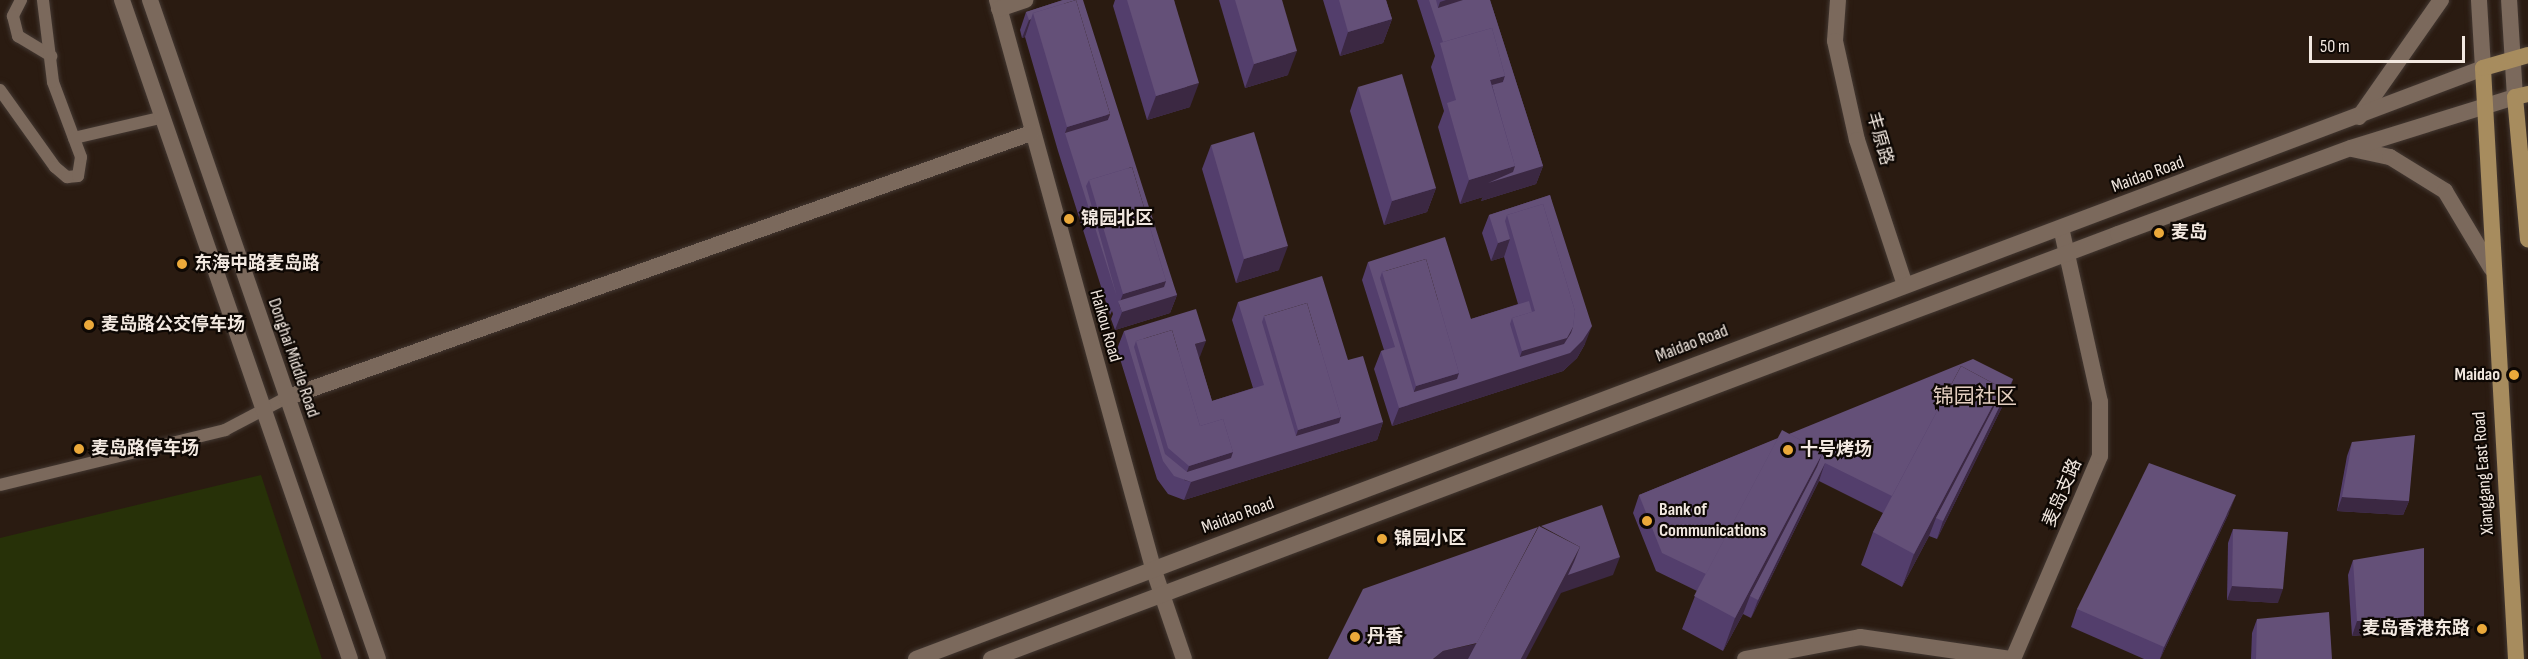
<!DOCTYPE html>
<meta charset="utf-8">
<style>
body{margin:0}
#map{position:relative;width:2528px;height:659px;overflow:hidden;background:#2a1b11;font-family:"Sofia Sans Condensed","Noto Sans SC",sans-serif}
div>[style]{position:absolute}
.green>*{inset:0;background:#273108}
.roads{filter:drop-shadow(0 0 2px #433832) drop-shadow(0 0 2px #433832)}
.service>*{height:12px;margin:-6px;padding:0 6px;transform-origin:6px;border-radius:6px;background:#7b695c}
.minor>*{height:16px;margin:-8px;padding:0 8px;transform-origin:8px;border-radius:8px;background:#7b695c}
.tertiary>*{height:16px;margin:-8px;padding:0 8px;transform-origin:8px;border-radius:8px;background:#7b695c}
.secondary>*{height:16px;margin:-8px;padding:0 8px;transform-origin:8px;border-radius:8px;background:#7b695c}
.primary>*{height:16px;margin:-8px;padding:0 8px;transform-origin:8px;border-radius:8px;background:#a78c5e}
.wall>*{inset:0;background:#533e6c}
.shaded-wall>*{inset:0;background:#3b2842}
.building>*{inset:0;background:#645078}
.dots>*{width:16px;height:16px;translate:-50% -50%;box-sizing:border-box;border:3px solid #0e0804;border-radius:50%}
span{translate:-50% -50%;white-space:nowrap;text-align:center;line-height:1.15;-webkit-text-stroke:4.5px #0e0804;paint-order:stroke}
.street-label{font-size:18px;color:#f2e8e0}
.poi-label{font-size:18px;color:#f2e8e0;font-weight:700}
.left{translate:0 -50%;text-align:left}
.right{translate:-100% -50%;text-align:right}
.quarter-label{font-size:21px;color:#e3cec0}
.scale{position:absolute;left:2309px;top:36px;width:156px;height:27px;box-sizing:border-box;border:3px solid #f2e8e0;border-top:0;padding-left:8px;font-size:18px;line-height:21px;white-space:nowrap;color:#f2e8e0;-webkit-text-stroke:4px #0e0804;paint-order:stroke}
</style>
<div id="map">
<div class="green">
<i style="clip-path:polygon(261px 475px,322px 659px,0 659px,0 538px)"></i>
</div>
<div class="roads">
<div class="service">
<i style="left:21px;top:0;width:18px;rotate:117deg"></i>
<i style="left:13px;top:16px;width:21px;rotate:76deg"></i>
<i style="left:18px;top:36px;width:39px;rotate:31deg"></i>
<i style="left:0;top:90px;width:95px;rotate:54.5deg"></i>
<i style="left:55px;top:167px;width:16px;rotate:40deg"></i>
<i style="left:67px;top:177px;width:11px;rotate:-5deg"></i>
<i style="left:78px;top:176px;width:19px;rotate:-81deg"></i>
<i style="left:81px;top:157px;width:80px;rotate:-110.5deg"></i>
<i style="left:53px;top:82px;width:83px;rotate:-97deg"></i>
<i style="left:74px;top:138px;width:88px;rotate:-13.1deg"></i>
<i style="left:0;top:485px;width:232px;rotate:-13.7deg"></i>
<i style="left:225px;top:430px;width:69px;rotate:-27.7deg"></i>
</div>
<div class="minor">
<i style="left:997px;top:0;width:589px;rotate:74.64deg"></i>
<i style="left:1838px;top:0;width:41px;rotate:94.2deg"></i>
<i style="left:1835px;top:41px;width:101px;rotate:77.5deg"></i>
<i style="left:1857px;top:140px;width:153px;rotate:71.7deg"></i>
<i style="left:999px;top:9px;width:28px;rotate:-19deg"></i>
<i style="left:286px;top:398px;width:791px;rotate:-19.58deg"></i>
<i style="left:1745px;top:659px;width:117px;rotate:-10.8deg"></i>
<i style="left:1860px;top:637px;width:152px;rotate:8.3deg"></i>
<i style="left:2013px;top:659px;width:221px;rotate:-66.8deg"></i>
<i style="left:2100px;top:456px;width:54px;rotate:-90deg"></i>
<i style="left:2100px;top:402px;width:178px;rotate:-102.6deg"></i>
</div>
<div class="tertiary">
<i style="left:1153px;top:568px;width:96px;rotate:71.2deg"></i>
</div>
<div class="secondary">
<i style="left:122px;top:0;width:697px;rotate:70.92deg"></i>
<i style="left:150px;top:0;width:697px;rotate:70.92deg"></i>
<i style="left:2359px;top:117px;width:143px;rotate:-55deg"></i>
<i style="left:2352px;top:149px;width:39px;rotate:12deg"></i>
<i style="left:2390px;top:157px;width:65px;rotate:31.7deg"></i>
<i style="left:2445px;top:191px;width:90px;rotate:59.1deg"></i>
<i style="left:916px;top:659px;width:1675px;rotate:-20.66deg"></i>
<i style="left:2483px;top:68px;width:68px;rotate:-93.4deg"></i>
<i style="left:991px;top:659px;width:1204px;rotate:-20.66deg"></i>
<i style="left:2118px;top:234px;width:248px;rotate:-20.3deg"></i>
<i style="left:2351px;top:148px;width:172px;rotate:-17.3deg"></i>
<i style="left:2515px;top:97px;width:97px;rotate:-93.5deg"></i>
</div>
<div class="primary">
<i style="left:2528px;top:94px;width:13px;rotate:167deg"></i>
<i style="left:2515px;top:97px;width:143px;rotate:84.8deg"></i>
<i style="left:2516px;top:659px;width:592px;rotate:-93.2deg"></i>
<i style="left:2483px;top:68px;width:47px;rotate:-16.1deg"></i>
</div>
</div>
<div class="wall">
<i style="clip-path:polygon(1063px 0,1177px 295px,1170px 313px,1115px 330px,1111px 319px,1113px 314px,1112px 311px,1110px 315px,1058px 151px,1025px 37px,1022px 38px,1020px 30px,1026px 12px)"></i>
<i style="clip-path:polygon(1115px 0,1174px 0,1190px 107px,1147px 120px,1113px 6px)"></i>
<i style="clip-path:polygon(1219px 0,1282px 0,1288px 75px,1245px 88px)"></i>
<i style="clip-path:polygon(1323px 0,1386px 0,1392px 19px,1383px 43px,1340px 56px)"></i>
<i style="clip-path:polygon(1417px 0,1490px 0,1543px 166px,1536px 184px,1481px 201px,1483px 197px,1460px 204px,1438px 127px,1444px 111px,1431px 67px,1435px 56px)"></i>
<i style="clip-path:polygon(1358px 87px,1436px 188px,1427px 212px,1384px 225px,1350px 111px)"></i>
<i style="clip-path:polygon(1211px 145px,1279px 270px,1236px 283px,1202px 169px)"></i>
<i style="clip-path:polygon(1550px 195px,1585px 344px,1577px 358px,1563px 371px,1392px 426px,1374px 369px,1381px 351px,1384px 350px,1362px 280px,1368px 262px,1471px 319px,1518px 304px,1504px 257px,1491px 261px,1482px 233px,1489px 215px)"></i>
<i style="clip-path:polygon(1238px 302px,1348px 360px,1383px 422px,1377px 440px,1184px 500px,1168px 494px,1157px 479px,1117px 349px,1124px 331px,1199px 359px,1212px 401px,1253px 388px,1232px 320px)"></i>
<i style="clip-path:polygon(2013px 379px,2007px 397px,1937px 539px,1929px 536px,1902px 587px,1861px 565px,1873px 532px,1883px 513px,1819px 481px,1751px 618px,1743px 614px,1723px 651px,1682px 629px,1697px 591px,1656px 571px,1633px 513px,1639px 495px,1789px 434px)"></i>
<i style="clip-path:polygon(2352px 442px,2409px 501px,2403px 515px,2337px 511px,2347px 456px)"></i>
<i style="clip-path:polygon(2229px 513px,2160px 659px,2144px 659px,2071px 627px,2077px 609px)"></i>
<i style="clip-path:polygon(2233px 529px,2278px 603px,2227px 600px,2228px 543px)"></i>
<i style="clip-path:polygon(2353px 560px,2419px 630px,2352px 636px,2348px 575px)"></i>
<i style="clip-path:polygon(2257px 619px,2332px 659px,2251px 659px,2252px 633px)"></i>
</div>
<div class="shaded-wall">
<i style="clip-path:polygon(1446px 0,1480px 0,1435px 17px,1440px 2px)"></i>
<i style="clip-path:polygon(1031px 19px,1025px 37px,1022px 38px,1029px 20px)"></i>
<i style="clip-path:polygon(1392px 19px,1383px 43px,1340px 56px,1348px 32px)"></i>
<i style="clip-path:polygon(1297px 51px,1288px 75px,1245px 88px,1254px 64px)"></i>
<i style="clip-path:polygon(1505px 76px,1497px 100px,1490px 80px)"></i>
<i style="clip-path:polygon(1199px 83px,1190px 107px,1147px 120px,1156px 96px)"></i>
<i style="clip-path:polygon(1110px 114px,1102px 138px,1065px 133px,1067px 127px)"></i>
<i style="clip-path:polygon(1515px 166px,1543px 166px,1536px 184px,1481px 201px,1483px 197px,1460px 204px,1469px 180px)"></i>
<i style="clip-path:polygon(1436px 188px,1427px 212px,1384px 225px,1392px 201px)"></i>
<i style="clip-path:polygon(1510px 239px,1504px 257px,1491px 261px,1498px 243px)"></i>
<i style="clip-path:polygon(1288px 246px,1279px 270px,1236px 283px,1244px 259px)"></i>
<i style="clip-path:polygon(1166px 281px,1177px 295px,1170px 313px,1115px 330px,1122px 312px,1119px 304px,1123px 294px)"></i>
<i style="clip-path:polygon(1592px 326px,1585px 344px,1577px 358px,1563px 371px,1392px 426px,1399px 408px,1409px 405px,1416px 386px,1459px 373px,1515px 371px,1522px 351px,1573px 327px)"></i>
<i style="clip-path:polygon(1206px 341px,1199px 359px,1195px 344px)"></i>
<i style="clip-path:polygon(2013px 379px,2007px 397px,1937px 539px,1943px 521px)"></i>
<i style="clip-path:polygon(2002px 388px,1990px 421px,1936px 518px,1929px 536px,1902px 587px,1914px 554px)"></i>
<i style="clip-path:polygon(1341px 417px,1383px 422px,1377px 440px,1184px 500px,1191px 482px,1184px 480px,1189px 466px,1233px 452px,1291px 451px,1298px 430px)"></i>
<i style="clip-path:polygon(1823px 452px,1811px 485px,1750px 596px,1743px 614px,1723px 651px,1735px 618px)"></i>
<i style="clip-path:polygon(1825px 463px,1819px 481px,1751px 618px,1758px 600px)"></i>
<i style="clip-path:polygon(2236px 495px,2229px 513px,2160px 659px,2164px 647px)"></i>
<i style="clip-path:polygon(2342px 497px,2409px 501px,2403px 515px,2337px 511px)"></i>
<i style="clip-path:polygon(1580px 547px,1620px 557px,1613px 575px,1561px 593px,1526px 659px,1521px 659px)"></i>
<i style="clip-path:polygon(2232px 586px,2283px 589px,2278px 603px,2227px 600px)"></i>
<i style="clip-path:polygon(2424px 616px,2419px 630px,2352px 636px,2357px 621px)"></i>
<i style="clip-path:polygon(1479px 643px,1474px 659px,1433px 659px,1443px 651px)"></i>
</div>
<div class="building">
<i style="clip-path:polygon(1063px 0,1076px 0,1033px 13px,1031px 19px,1029px 20px,1026px 12px)"></i>
<i style="clip-path:polygon(1076px 0,1110px 114px,1067px 127px,1033px 13px)"></i>
<i style="clip-path:polygon(1076px 0,1083px 0,1177px 295px,1122px 312px,1118px 301px,1164px 287px,1166px 281px,1132px 167px,1089px 180px,1086px 186px,1117px 297px,1065px 133px,1108px 120px,1110px 114px)"></i>
<i style="clip-path:polygon(1127px 0,1174px 0,1199px 83px,1156px 96px)"></i>
<i style="clip-path:polygon(1235px 0,1282px 0,1297px 51px,1254px 64px)"></i>
<i style="clip-path:polygon(1339px 0,1386px 0,1392px 19px,1348px 32px)"></i>
<i style="clip-path:polygon(1429px 0,1436px 0,1438px 8px,1463px 0,1490px 0,1543px 166px,1488px 183px,1513px 172px,1515px 166px,1492px 85px,1503px 82px,1505px 76px,1492px 28px,1443px 42px)"></i>
<i style="clip-path:polygon(1492px 28px,1505px 76px,1490px 80px,1515px 166px,1469px 180px,1447px 103px,1456px 100px,1440px 43px)"></i>
<i style="clip-path:polygon(1402px 74px,1436px 188px,1392px 201px,1358px 87px)"></i>
<i style="clip-path:polygon(1254px 132px,1288px 246px,1244px 259px,1211px 145px)"></i>
<i style="clip-path:polygon(1132px 167px,1166px 281px,1123px 294px,1089px 180px)"></i>
<i style="clip-path:polygon(evenodd,1550px 195px,1592px 326px,1583px 340px,1570px 353px,1399px 408px,1381px 351px,1395px 347px,1368px 262px,1445px 237px,1471px 319px,1529px 301px,1532px 312px,1512px 318px,1510px 324px,1520px 357px,1564px 344px,1571px 333px,1573px 327px,1575px 311px,1543px 204px,1507px 215px,1505px 221px,1510px 239px,1498px 243px,1489px 215px,1550px 195px,1426px 259px,1459px 373px,1457px 379px,1414px 392px,1380px 278px,1382px 272px,1426px 259px)"></i>
<i style="clip-path:polygon(1543px 204px,1575px 311px,1573px 327px,1567px 338px,1522px 351px,1512px 318px,1535px 311px,1507px 215px)"></i>
<i style="clip-path:polygon(1426px 259px,1459px 373px,1416px 386px,1382px 272px)"></i>
<i style="clip-path:polygon(evenodd,1322px 276px,1348px 360px,1363px 356px,1383px 422px,1191px 482px,1174px 476px,1163px 461px,1124px 331px,1196px 309px,1206px 341px,1195px 344px,1212px 401px,1264px 385px,1238px 302px,1322px 276px,1307px 303px,1341px 417px,1339px 423px,1296px 436px,1262px 322px,1264px 316px,1307px 303px,1322px 276px,1172px 330px,1200px 426px,1223px 419px,1233px 452px,1231px 458px,1187px 472px,1165px 454px,1134px 347px,1136px 341px,1172px 330px)"></i>
<i style="clip-path:polygon(1307px 303px,1341px 417px,1298px 430px,1264px 316px)"></i>
<i style="clip-path:polygon(1172px 330px,1200px 426px,1223px 419px,1233px 452px,1189px 466px,1168px 448px,1136px 341px)"></i>
<i style="clip-path:polygon(1973px 359px,2013px 379px,1943px 521px,1936px 518px,1996px 403px,2002px 388px,1961px 366px,1892px 496px,1825px 463px,1758px 600px,1750px 596px,1817px 467px,1823px 452px,1789px 434px)"></i>
<i style="clip-path:polygon(1961px 366px,2002px 388px,1914px 554px,1873px 532px)"></i>
<i style="clip-path:polygon(1782px 430px,1823px 452px,1735px 618px,1694px 596px)"></i>
<i style="clip-path:polygon(2415px 435px,2409px 501px,2342px 497px,2352px 442px)"></i>
<i style="clip-path:polygon(1778px 438px,1706px 574px,1662px 553px,1639px 495px)"></i>
<i style="clip-path:polygon(2149px 463px,2236px 495px,2164px 647px,2077px 609px)"></i>
<i style="clip-path:polygon(1602px 505px,1620px 557px,1568px 575px,1574px 562px,1580px 547px,1541px 526px)"></i>
<i style="clip-path:polygon(1539px 526px,1580px 547px,1521px 659px,1468px 659px)"></i>
<i style="clip-path:polygon(1538px 527px,1477px 643px,1443px 651px,1433px 659px,1328px 659px,1363px 589px)"></i>
<i style="clip-path:polygon(2233px 529px,2288px 532px,2283px 589px,2232px 586px)"></i>
<i style="clip-path:polygon(2424px 548px,2424px 616px,2357px 621px,2353px 560px)"></i>
<i style="clip-path:polygon(2329px 612px,2332px 659px,2256px 659px,2257px 619px)"></i>
</div>
<div class="dots">
<i style="left:1069px;top:219px;background:#eba93a"></i>
<i style="left:2159px;top:233px;background:#eba93a"></i>
<i style="left:182px;top:264px;background:#eba93a"></i>
<i style="left:89px;top:325px;background:#eba93a"></i>
<i style="left:2514px;top:375px;background:#eba93a"></i>
<i style="left:79px;top:449px;background:#eba93a"></i>
<i style="left:1788px;top:450px;background:#eba93a"></i>
<i style="left:1647px;top:521px;background:#eba93a"></i>
<i style="left:1382px;top:539px;background:#eba93a"></i>
<i style="left:2482px;top:629px;background:#eba93a"></i>
<i style="left:1355px;top:637px;background:#eba93a"></i>
</div>
<div class="street-label">
<span style="left:1879px;top:139px;rotate:74deg">丰原路</span>
<span style="left:2148px;top:175px;rotate:-20deg">Maidao Road</span>
<span style="left:1105px;top:326px;rotate:74deg">Haikou Road</span>
<span style="left:1692px;top:344px;rotate:-21deg">Maidao Road</span>
<span style="left:293px;top:358px;rotate:71deg">Donghai Middle Road</span>
<span style="left:2484px;top:473px;rotate:-94deg">Xianggang East Road</span>
<span style="left:2063px;top:493px;rotate:-67deg">麦岛支路</span>
<span style="left:1238px;top:516px;rotate:-20deg">Maidao Road</span>
</div>
<div class="poi-label">
<span class="left" style="left:1081px;top:219px">锦园北区</span>
<span class="left" style="left:2171px;top:233px">麦岛</span>
<span class="left" style="left:194px;top:264px">东海中路麦岛路</span>
<span class="left" style="left:101px;top:325px">麦岛路公交停车场</span>
<span class="right" style="left:2500px;top:375px">Maidao</span>
<span class="left" style="left:91px;top:449px">麦岛路停车场</span>
<span class="left" style="left:1800px;top:450px">十号烤场</span>
<span class="left" style="left:1659px;top:521px">Bank of<br>Communications</span>
<span class="left" style="left:1394px;top:539px">锦园小区</span>
<span class="right" style="left:2470px;top:629px">麦岛香港东路</span>
<span class="left" style="left:1367px;top:637px">丹香</span>
</div>
<div class="quarter-label">
<span style="left:1975px;top:397px">锦园社区</span>
</div>
<div class="scale">50 m</div>
</div>
